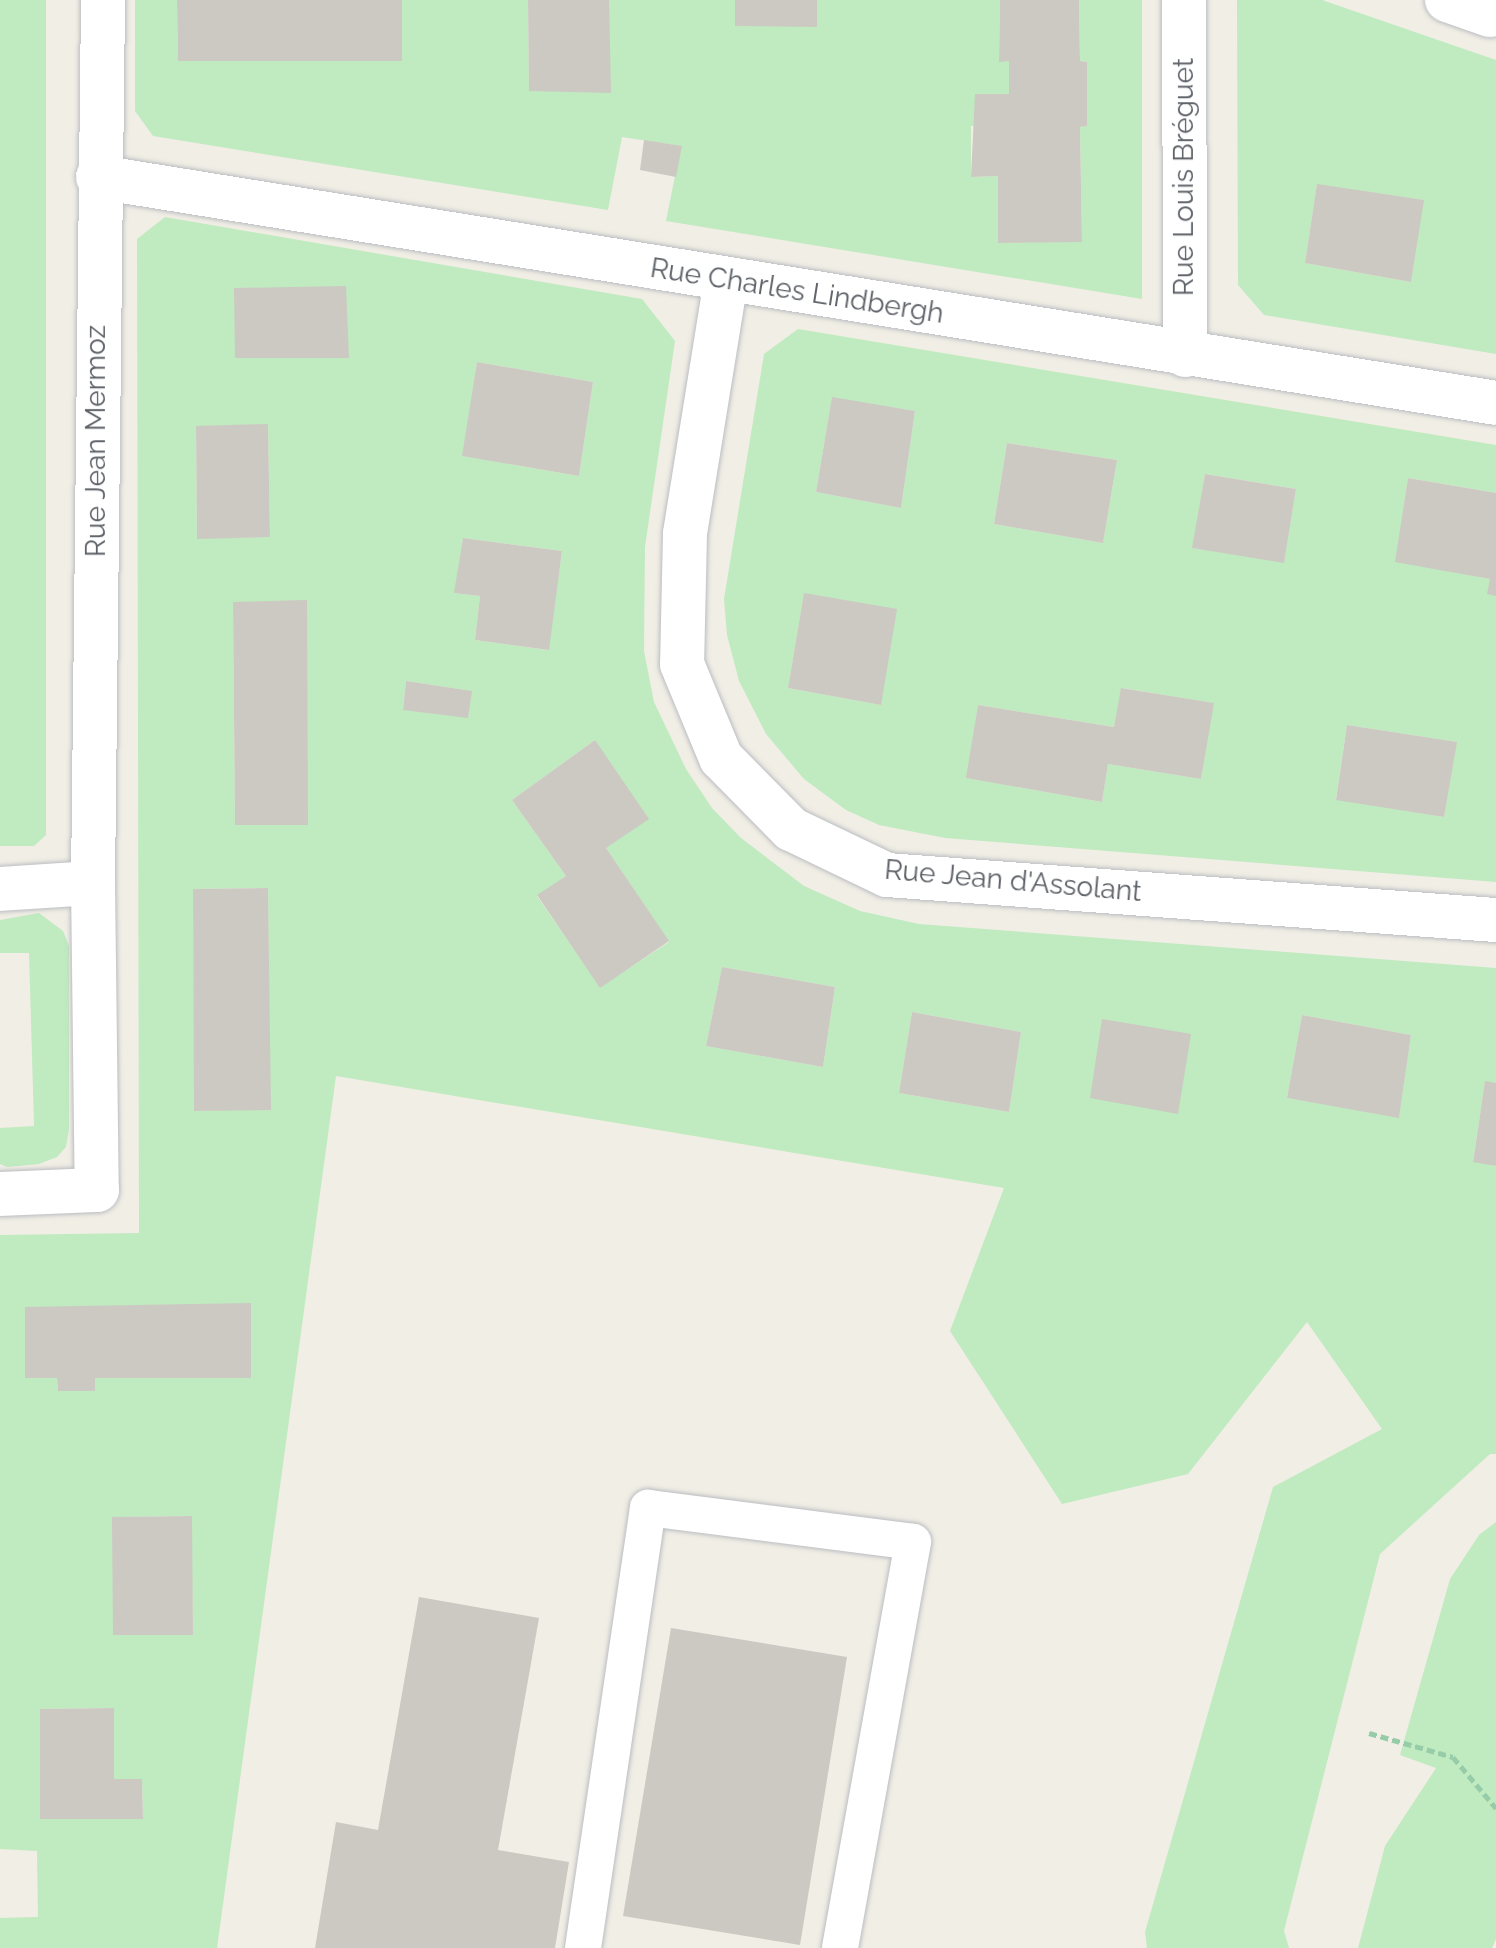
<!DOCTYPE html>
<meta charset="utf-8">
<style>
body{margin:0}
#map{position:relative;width:1496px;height:1948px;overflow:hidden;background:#f1eee5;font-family:Raleway,sans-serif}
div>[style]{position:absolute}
.green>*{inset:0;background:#c0eac0}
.building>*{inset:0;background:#ccc8c2}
.path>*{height:5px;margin-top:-2.5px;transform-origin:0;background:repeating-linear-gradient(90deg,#97cca8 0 8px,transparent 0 12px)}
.roads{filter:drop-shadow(0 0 2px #babdc2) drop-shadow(0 0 2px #babdc2)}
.service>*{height:36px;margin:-18px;padding:0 18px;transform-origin:18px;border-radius:18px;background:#fff}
.minor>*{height:44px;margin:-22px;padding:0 22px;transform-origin:22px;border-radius:22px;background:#fff}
span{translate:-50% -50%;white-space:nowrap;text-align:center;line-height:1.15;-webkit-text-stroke:6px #fff;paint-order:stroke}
.street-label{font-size:28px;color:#5d6167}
</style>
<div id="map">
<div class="green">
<i style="clip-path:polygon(0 0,46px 0,46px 835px,34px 846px,0 846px)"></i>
<i style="clip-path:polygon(135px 0,177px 0,178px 61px,401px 61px,402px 0,528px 0,529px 91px,609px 0,735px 0,735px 26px,817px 0,1000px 0,999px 61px,1009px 61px,1009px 94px,976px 126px,971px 126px,971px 177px,998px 176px,999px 243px,1082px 241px,1080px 127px,1087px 126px,1087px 62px,1080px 61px,1079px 0,1142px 0,1142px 299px,666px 221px,681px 146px,622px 137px,608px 210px,153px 136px,135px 111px)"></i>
<i style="clip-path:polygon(evenodd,1237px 0,1322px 0,1496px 60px,1496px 354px,1264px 315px,1238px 285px,1237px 0,1317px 185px,1423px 200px,1411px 282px,1305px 263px,1317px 185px)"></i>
<i style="clip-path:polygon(evenodd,165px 217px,642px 299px,675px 341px,645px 547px,644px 651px,654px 702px,686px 769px,712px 808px,741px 838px,804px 886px,860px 911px,919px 924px,1496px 968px,1496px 1083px,1485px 1082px,1473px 1161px,1496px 1166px,1496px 1454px,1490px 1454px,1380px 1554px,1284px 1931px,1289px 1948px,1147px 1948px,1145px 1932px,1273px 1487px,1382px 1429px,1307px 1322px,1188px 1474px,1062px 1504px,950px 1331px,1004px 1188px,336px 1076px,217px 1948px,0 1948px,0 1918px,38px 1917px,37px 1851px,0 1849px,0 1235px,139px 1233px,137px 239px,165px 217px,477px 362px,593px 382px,579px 476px,463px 456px,477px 362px,165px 217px,268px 425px,270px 537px,197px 538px,196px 427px,268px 425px,165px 217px,463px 538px,562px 551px,548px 650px,475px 640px,480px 596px,455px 593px,463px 538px,165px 217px,233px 602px,308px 825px,235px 825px,233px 602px,165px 217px,406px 681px,471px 691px,468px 717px,403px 709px,406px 681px,165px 217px,595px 740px,606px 848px,669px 942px,600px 987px,537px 896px,566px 876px,512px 800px,595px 740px,165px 217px,268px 888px,270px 1109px,195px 1111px,193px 889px,268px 888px,165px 217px,722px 967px,835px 987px,823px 1067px,706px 1046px,722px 967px,165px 217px,912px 1012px,1021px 1032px,1009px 1112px,899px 1093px,912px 1012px,165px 217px,1302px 1015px,1411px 1035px,1399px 1117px,1287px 1098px,1302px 1015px,165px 217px,25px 1307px,139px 1377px,95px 1378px,95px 1391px,58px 1391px,57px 1378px,25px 1378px,25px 1307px,165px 217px,191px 1516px,193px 1635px,113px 1635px,113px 1517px,191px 1516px,165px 217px,114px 1708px,114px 1779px,142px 1779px,143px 1819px,40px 1819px,40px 1709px,114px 1708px)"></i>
<i style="clip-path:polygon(evenodd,798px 329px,1496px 445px,1496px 493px,1408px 478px,1396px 561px,1490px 579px,1496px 596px,1496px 882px,945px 838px,879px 825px,846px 810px,804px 779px,766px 734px,739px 681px,727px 635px,724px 599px,764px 354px,798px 329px,832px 398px,915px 411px,901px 508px,816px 492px,832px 398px,798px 329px,1007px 443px,1117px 460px,1103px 543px,994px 524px,1007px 443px,798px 329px,1205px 474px,1296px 489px,1284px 562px,1193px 548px,1205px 474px,798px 329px,804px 594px,881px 705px,788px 688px,804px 594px,798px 329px,1122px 688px,1213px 703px,1201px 779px,1108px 764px,1102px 802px,967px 778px,978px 705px,1114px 727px,1122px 688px,798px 329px,1347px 725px,1456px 742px,1444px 817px,1336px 799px,1347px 725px)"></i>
<i style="clip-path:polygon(39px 913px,63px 931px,69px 946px,69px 1129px,66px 1147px,57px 1157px,39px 1164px,7px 1167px,0 1164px,0 1128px,34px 1126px,29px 953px,0 953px,0 920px)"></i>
<i style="clip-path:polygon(1496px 1522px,1496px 1939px,1492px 1948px,1358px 1948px,1385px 1846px,1436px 1768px,1400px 1755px,1450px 1579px,1479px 1535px)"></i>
</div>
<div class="building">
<i style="clip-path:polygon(177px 0,402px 0,402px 61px,178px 61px)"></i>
<i style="clip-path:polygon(528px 0,609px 0,611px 93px,529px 91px)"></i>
<i style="clip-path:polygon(735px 0,817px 0,817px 27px,735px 26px)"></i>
<i style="clip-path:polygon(1000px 0,1079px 0,1080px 61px,1087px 62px,1087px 126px,1080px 127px,1082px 242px,998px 243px,998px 176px,971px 177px,975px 94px,1009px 94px,1009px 61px,999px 62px)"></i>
<i style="clip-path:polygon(644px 140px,682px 146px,676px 177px,640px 170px)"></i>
<i style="clip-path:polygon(1317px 184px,1424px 200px,1411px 282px,1305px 263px)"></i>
<i style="clip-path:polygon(346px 286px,349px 358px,235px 358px,234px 288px)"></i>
<i style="clip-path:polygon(477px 362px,593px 382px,579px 476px,462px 456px)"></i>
<i style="clip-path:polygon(832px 397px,915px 411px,901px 508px,816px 492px)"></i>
<i style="clip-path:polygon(268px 424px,270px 537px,197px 539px,196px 426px)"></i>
<i style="clip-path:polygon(1007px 443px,1117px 460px,1103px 543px,994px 524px)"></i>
<i style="clip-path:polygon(1205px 474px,1296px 489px,1284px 563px,1192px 548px)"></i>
<i style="clip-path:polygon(1408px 478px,1496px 493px,1496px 596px,1487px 594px,1490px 579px,1395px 562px)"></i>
<i style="clip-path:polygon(463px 538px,562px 551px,549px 650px,475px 640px,480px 596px,454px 593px)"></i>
<i style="clip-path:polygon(804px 593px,897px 609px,881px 705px,788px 688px)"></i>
<i style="clip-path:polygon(307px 600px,308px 825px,235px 825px,233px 602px)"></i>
<i style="clip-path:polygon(406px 681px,472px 691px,468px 718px,403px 710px)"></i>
<i style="clip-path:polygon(1121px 688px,1214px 703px,1201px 779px,1108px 764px,1102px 802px,966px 778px,978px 705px,1114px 727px)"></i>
<i style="clip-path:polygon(1347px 725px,1457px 742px,1444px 817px,1336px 800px)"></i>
<i style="clip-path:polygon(595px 740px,649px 819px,606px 848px,669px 941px,600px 988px,537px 895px,566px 876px,512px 800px)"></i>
<i style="clip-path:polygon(268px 888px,271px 1110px,194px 1111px,193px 889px)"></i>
<i style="clip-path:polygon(722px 967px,835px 987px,823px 1067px,706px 1046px)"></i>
<i style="clip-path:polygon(912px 1012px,1021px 1032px,1009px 1112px,899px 1093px)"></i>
<i style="clip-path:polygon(1302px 1015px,1411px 1035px,1399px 1118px,1287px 1098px)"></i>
<i style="clip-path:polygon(1102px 1019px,1191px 1034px,1178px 1114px,1090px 1098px)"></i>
<i style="clip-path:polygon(1485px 1081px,1496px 1083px,1496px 1166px,1473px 1162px)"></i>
<i style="clip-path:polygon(251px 1303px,251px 1378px,95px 1378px,95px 1391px,58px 1391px,57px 1378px,25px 1378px,25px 1307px)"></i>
<i style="clip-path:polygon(192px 1516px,193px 1635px,113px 1635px,112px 1517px)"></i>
<i style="clip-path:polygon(419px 1597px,539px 1618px,498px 1850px,569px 1862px,555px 1948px,315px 1948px,336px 1822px,378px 1830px)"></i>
<i style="clip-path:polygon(671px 1628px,847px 1657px,800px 1945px,623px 1916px)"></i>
<i style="clip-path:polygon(114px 1708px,114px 1779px,142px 1779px,143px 1819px,40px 1819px,40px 1709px)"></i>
</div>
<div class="path">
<i style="left:1369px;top:1733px;width:87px;rotate:15.9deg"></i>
<i style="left:1453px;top:1757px;width:67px;rotate:49.9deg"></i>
</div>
<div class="roads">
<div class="service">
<i style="left:583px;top:1948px;width:445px;rotate:-81.6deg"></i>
<i style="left:648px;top:1508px;width:267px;rotate:7.3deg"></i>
<i style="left:913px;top:1542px;width:413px;rotate:100.2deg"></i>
</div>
<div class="minor">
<i style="left:1184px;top:0;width:355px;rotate:89.8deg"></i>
<i style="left:1447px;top:0;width:46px;rotate:19.2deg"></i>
<i style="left:98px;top:177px;width:1416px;rotate:9.18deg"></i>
<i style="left:726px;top:280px;width:257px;rotate:99.2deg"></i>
<i style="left:685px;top:534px;width:130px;rotate:91.3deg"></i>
<i style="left:682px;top:664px;width:102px;rotate:67.5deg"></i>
<i style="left:721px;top:758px;width:100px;rotate:45.4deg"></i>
<i style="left:791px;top:829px;width:106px;rotate:25.6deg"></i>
<i style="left:887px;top:875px;width:611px;rotate:4.23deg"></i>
<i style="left:93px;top:883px;width:883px;rotate:-89.35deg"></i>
<i style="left:0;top:889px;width:93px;rotate:-3.7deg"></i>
<i style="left:93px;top:883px;width:307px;rotate:89.3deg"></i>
<i style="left:97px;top:1190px;width:97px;rotate:177.6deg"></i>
</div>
</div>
<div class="street-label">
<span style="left:1184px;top:177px;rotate:-90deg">Rue Louis Bréguet</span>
<span style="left:797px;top:291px;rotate:9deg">Rue Charles Lindbergh</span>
<span style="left:96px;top:441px;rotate:-90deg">Rue Jean Mermoz</span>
<span style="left:1013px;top:881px;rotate:5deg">Rue Jean d'Assolant</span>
</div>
</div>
